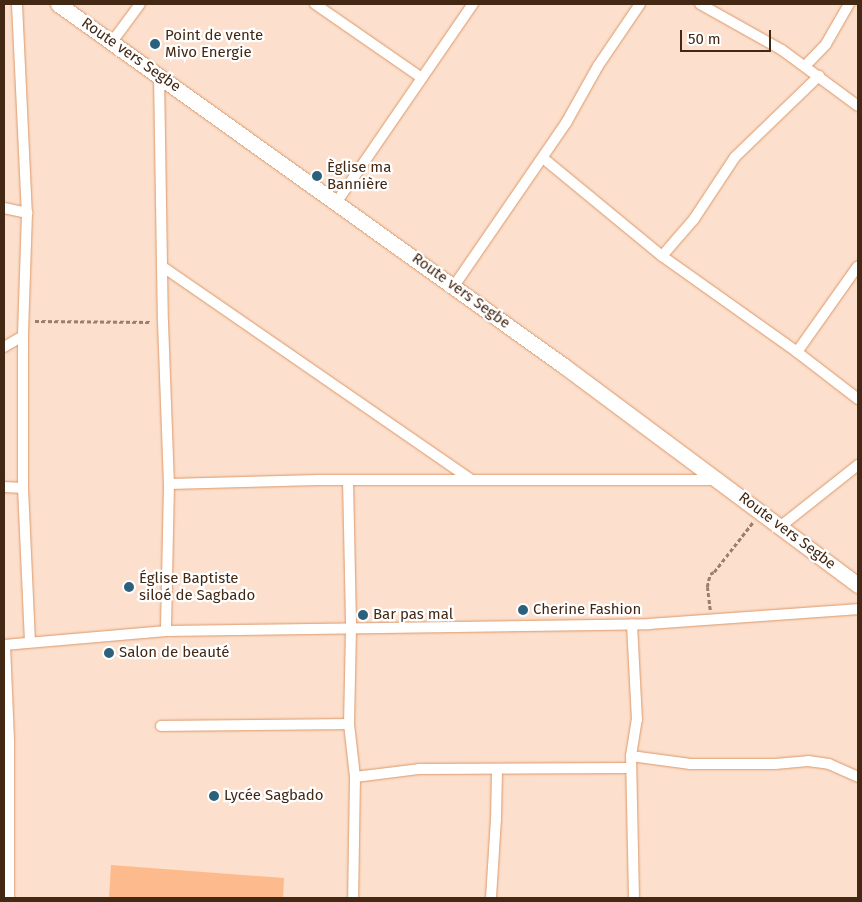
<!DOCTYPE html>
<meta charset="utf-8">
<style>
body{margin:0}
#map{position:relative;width:862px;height:902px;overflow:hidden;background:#fcdfcc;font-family:"Fira Sans",sans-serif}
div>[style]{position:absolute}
.green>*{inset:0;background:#fdba8c}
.path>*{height:2.5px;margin-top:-1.25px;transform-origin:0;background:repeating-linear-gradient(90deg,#9b7f6b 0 4px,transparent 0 6.5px)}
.roads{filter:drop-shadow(0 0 1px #db9869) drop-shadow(0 0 1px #db9869)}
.minor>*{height:10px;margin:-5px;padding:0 5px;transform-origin:5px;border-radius:5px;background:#fff}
.secondary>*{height:15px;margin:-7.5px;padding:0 7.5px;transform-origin:7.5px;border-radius:7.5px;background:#fff}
.dots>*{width:14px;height:14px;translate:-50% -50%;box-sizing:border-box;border:2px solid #fff;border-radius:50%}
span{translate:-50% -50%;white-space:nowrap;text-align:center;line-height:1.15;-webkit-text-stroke:4.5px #fff;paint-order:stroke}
.poi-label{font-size:15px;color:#432814}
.left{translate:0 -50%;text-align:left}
.street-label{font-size:15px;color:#432814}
.frame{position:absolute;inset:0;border:5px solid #432814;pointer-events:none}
.scale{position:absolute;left:680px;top:30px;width:91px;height:22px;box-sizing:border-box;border:2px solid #432814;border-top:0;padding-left:6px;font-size:15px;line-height:18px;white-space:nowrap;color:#432814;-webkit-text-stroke:4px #fff;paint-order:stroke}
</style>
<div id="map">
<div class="green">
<i style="clip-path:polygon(111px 865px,284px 878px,283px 898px,109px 898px)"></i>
</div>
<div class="path">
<i style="left:35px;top:321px;width:117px;rotate:0.5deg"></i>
<i style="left:710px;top:610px;width:23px;rotate:-97deg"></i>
<i style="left:707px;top:587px;width:13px;rotate:-77deg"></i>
<i style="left:710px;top:574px;width:4px;rotate:-27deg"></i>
<i style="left:714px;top:572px;width:63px;rotate:-52deg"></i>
</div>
<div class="roads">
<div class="minor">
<i style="left:17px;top:4px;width:209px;rotate:87.3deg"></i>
<i style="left:27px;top:213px;width:123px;rotate:91.9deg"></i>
<i style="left:23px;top:336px;width:152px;rotate:90deg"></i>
<i style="left:23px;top:488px;width:154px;rotate:87.4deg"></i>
<i style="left:315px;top:4px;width:130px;rotate:34.7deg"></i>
<i style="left:700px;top:4px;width:94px;rotate:29.3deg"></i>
<i style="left:782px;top:50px;width:94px;rotate:36.4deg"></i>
<i style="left:112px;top:42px;width:47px;rotate:-53.6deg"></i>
<i style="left:805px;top:66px;width:30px;rotate:-46deg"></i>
<i style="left:826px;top:44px;width:46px;rotate:-60.1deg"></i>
<i style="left:159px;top:75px;width:247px;rotate:89.1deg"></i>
<i style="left:163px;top:322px;width:162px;rotate:87.9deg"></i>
<i style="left:169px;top:484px;width:147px;rotate:91.2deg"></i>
<i style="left:543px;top:158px;width:154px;rotate:39.5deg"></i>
<i style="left:662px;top:256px;width:166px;rotate:35.4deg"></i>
<i style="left:797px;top:352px;width:77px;rotate:37.6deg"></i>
<i style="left:336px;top:203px;width:242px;rotate:-55.5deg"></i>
<i style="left:4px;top:208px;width:24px;rotate:12deg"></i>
<i style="left:662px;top:256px;width:49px;rotate:-49.1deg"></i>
<i style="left:694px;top:219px;width:74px;rotate:-56.5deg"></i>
<i style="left:735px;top:157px;width:117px;rotate:-44deg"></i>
<i style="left:163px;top:267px;width:373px;rotate:34.6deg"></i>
<i style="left:454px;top:286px;width:198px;rotate:-55.5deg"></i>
<i style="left:566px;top:123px;width:65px;rotate:-60.7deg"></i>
<i style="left:598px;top:66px;width:75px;rotate:-55.9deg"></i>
<i style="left:4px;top:347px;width:22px;rotate:-30deg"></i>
<i style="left:797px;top:352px;width:105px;rotate:-54.7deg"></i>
<i style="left:348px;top:480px;width:149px;rotate:88.8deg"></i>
<i style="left:351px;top:629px;width:95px;rotate:91.2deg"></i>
<i style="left:349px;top:724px;width:53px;rotate:83.5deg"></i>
<i style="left:355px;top:777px;width:121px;rotate:90.9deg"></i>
<i style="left:169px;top:484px;width:149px;rotate:-1.5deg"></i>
<i style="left:318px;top:480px;width:400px"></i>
<i style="left:4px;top:487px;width:19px;rotate:3deg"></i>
<i style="left:781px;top:526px;width:98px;rotate:-38.4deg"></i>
<i style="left:4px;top:645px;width:163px;rotate:-4.9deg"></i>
<i style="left:166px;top:631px;width:484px;rotate:-0.8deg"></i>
<i style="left:650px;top:624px;width:209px;rotate:-4.1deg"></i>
<i style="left:5px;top:645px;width:97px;rotate:87.6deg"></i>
<i style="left:9px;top:742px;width:156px;rotate:90deg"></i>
<i style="left:161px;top:726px;width:188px;rotate:-0.6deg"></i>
<i style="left:631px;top:756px;width:36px;rotate:-81deg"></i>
<i style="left:637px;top:720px;width:96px;rotate:-93deg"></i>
<i style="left:355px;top:777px;width:64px;rotate:-7.1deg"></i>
<i style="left:419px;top:769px;width:211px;rotate:-0.3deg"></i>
<i style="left:491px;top:898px;width:79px;rotate:-86.4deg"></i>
<i style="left:496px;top:819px;width:49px;rotate:-88.8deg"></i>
<i style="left:634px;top:898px;width:142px;rotate:-91.2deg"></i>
<i style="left:631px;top:756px;width:60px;rotate:7.7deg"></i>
<i style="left:690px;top:764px;width:85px"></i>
<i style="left:775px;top:764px;width:33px;rotate:-5deg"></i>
<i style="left:808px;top:761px;width:21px;rotate:8deg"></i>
<i style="left:829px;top:764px;width:32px;rotate:24deg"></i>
</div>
<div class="secondary">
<i style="left:58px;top:4px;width:622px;rotate:35.58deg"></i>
<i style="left:564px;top:366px;width:367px;rotate:36.7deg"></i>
</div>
</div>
<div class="dots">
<i style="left:155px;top:44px;background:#2c607c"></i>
<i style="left:317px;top:176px;background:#2c607c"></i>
<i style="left:129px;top:587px;background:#2c607c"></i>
<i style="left:523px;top:610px;background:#2c607c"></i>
<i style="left:363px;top:615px;background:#2c607c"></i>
<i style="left:109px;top:653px;background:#2c607c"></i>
<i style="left:214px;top:796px;background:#2c607c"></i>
</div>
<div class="poi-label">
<span class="left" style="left:165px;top:44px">Point de vente<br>Mivo Energie</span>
<span class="left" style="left:327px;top:176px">Èglise ma<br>Bannière</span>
<span class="left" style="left:139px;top:587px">Église Baptiste<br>siloé de Sagbado</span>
<span class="left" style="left:533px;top:610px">Cherine Fashion</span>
<span class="left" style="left:373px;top:615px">Bar pas mal</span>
<span class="left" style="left:119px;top:653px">Salon de beauté</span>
<span class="left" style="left:224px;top:796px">Lycée Sagbado</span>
</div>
<div class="street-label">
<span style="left:131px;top:55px;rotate:35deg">Route vers Segbe</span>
<span style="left:461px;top:291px;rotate:36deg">Route vers Segbe</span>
<span style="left:787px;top:531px;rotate:37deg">Route vers Segbe</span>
</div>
<div class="frame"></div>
<div class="scale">50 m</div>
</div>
